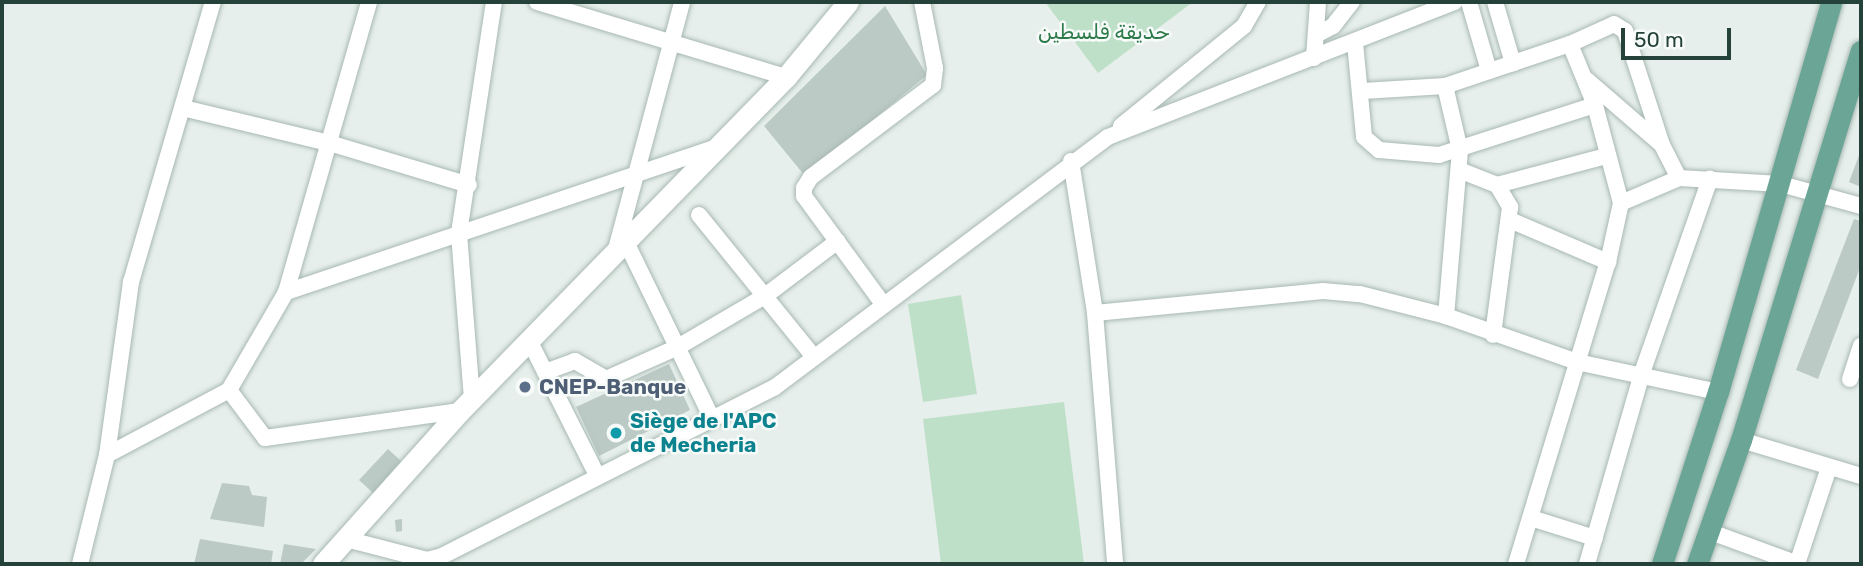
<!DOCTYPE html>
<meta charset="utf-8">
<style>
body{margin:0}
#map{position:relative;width:1863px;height:566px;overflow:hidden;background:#e6efeb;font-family:Rubik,"Noto Naskh Arabic",sans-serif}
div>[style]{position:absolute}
.green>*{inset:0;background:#bfe0c8}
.building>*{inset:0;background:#bbcac4}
.roads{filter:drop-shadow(0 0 2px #a8b8b2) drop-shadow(0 0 2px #a8b8b2)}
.street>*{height:16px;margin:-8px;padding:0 8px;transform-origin:8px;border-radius:8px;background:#fff}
.secondary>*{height:21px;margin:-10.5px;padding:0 10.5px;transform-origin:10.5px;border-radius:10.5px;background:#fff}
.primary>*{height:21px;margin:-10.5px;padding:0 10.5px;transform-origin:10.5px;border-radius:10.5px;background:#6aa596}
.dots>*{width:19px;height:19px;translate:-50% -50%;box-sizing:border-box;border:4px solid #f7fbf9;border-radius:50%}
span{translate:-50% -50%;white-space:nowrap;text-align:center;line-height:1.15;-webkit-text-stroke:5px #f7fbf9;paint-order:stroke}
.park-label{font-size:21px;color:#2d7a4b}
.service-label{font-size:21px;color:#4e5e75;font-weight:700}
.left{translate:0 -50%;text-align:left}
.culture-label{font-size:21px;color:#0d838f;font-weight:700}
.frame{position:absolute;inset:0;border:4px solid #24423a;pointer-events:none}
.scale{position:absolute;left:1621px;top:28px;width:110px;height:32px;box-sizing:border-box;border:4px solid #24423a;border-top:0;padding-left:9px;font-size:21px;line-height:24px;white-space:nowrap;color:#24423a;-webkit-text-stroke:5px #f7fbf9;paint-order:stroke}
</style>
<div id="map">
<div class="green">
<i style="clip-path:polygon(1045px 2px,1193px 2px,1098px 73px)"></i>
<i style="clip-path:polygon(961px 295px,977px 394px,923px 402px,908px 304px)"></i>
<i style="clip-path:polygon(1064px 402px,1084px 564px,941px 564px,923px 419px)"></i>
</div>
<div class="building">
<i style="clip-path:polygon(885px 6px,927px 75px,805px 176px,764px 126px)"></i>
<i style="clip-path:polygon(1861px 150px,1861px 187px,1849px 182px)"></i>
<i style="clip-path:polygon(1854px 219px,1861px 221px,1861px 265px,1818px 379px,1796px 370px)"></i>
<i style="clip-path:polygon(669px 364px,690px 410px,599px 456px,576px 407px)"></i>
<i style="clip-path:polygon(388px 449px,401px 461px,373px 493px,359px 480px)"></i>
<i style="clip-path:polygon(222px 483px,249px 486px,252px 495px,267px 497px,264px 527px,210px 519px)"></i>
<i style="clip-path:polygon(402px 519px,402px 531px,396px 532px,395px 520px)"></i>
<i style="clip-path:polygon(200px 539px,273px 551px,271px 564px,194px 564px)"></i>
<i style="clip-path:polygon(284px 544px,316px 549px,301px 564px,280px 564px)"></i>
</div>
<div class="roads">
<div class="street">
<i style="left:537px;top:2px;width:260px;rotate:16.8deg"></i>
<i style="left:1469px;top:2px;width:72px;rotate:73.8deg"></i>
<i style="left:1495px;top:2px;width:64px;rotate:73.6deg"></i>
<i style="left:1316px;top:35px;width:19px;rotate:-28deg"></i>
<i style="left:1333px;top:26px;width:31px;rotate:-52deg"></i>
<i style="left:1355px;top:43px;width:94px;rotate:84.5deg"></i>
<i style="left:1364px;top:137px;width:20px;rotate:41deg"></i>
<i style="left:1379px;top:150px;width:60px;rotate:4.8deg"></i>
<i style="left:1439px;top:155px;width:164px;rotate:-17.8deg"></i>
<i style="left:1314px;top:58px;width:56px;rotate:-85.9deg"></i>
<i style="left:1587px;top:80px;width:99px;rotate:40.9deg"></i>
<i style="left:1662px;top:145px;width:37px;rotate:63deg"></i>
<i style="left:1445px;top:86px;width:66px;rotate:76.8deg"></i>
<i style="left:1460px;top:150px;width:167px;rotate:94.8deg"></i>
<i style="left:1363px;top:91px;width:82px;rotate:-3.5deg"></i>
<i style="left:1445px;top:86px;width:132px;rotate:-18.6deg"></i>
<i style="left:1570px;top:44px;width:48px;rotate:-24.4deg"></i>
<i style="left:1614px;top:24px;width:13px;rotate:32deg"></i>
<i style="left:1625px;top:31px;width:120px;rotate:72deg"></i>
<i style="left:183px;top:108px;width:150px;rotate:13.5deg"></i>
<i style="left:329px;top:143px;width:146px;rotate:16.7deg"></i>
<i style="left:1121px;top:126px;width:159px;rotate:-39.1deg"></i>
<i style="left:1244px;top:26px;width:28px;rotate:-60deg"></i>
<i style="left:1071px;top:161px;width:154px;rotate:81deg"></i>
<i style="left:1095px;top:313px;width:252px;rotate:85.4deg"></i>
<i style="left:1459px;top:170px;width:41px;rotate:21.5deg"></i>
<i style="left:1497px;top:185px;width:26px;rotate:59deg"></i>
<i style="left:1510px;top:207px;width:129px;rotate:97.6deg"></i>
<i style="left:1497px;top:185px;width:113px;rotate:-14.9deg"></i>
<i style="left:1621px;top:203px;width:63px;rotate:-23.3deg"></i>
<i style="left:1679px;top:178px;width:102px;rotate:3.4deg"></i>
<i style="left:1781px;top:184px;width:83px;rotate:15.4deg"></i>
<i style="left:699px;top:215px;width:183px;rotate:51deg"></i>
<i style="left:1510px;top:220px;width:107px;rotate:23.2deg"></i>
<i style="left:625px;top:240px;width:198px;rotate:64deg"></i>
<i style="left:616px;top:249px;width:256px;rotate:-75deg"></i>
<i style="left:286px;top:292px;width:302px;rotate:-74deg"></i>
<i style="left:883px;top:304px;width:134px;rotate:-126.2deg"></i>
<i style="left:804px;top:196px;width:8px;rotate:-90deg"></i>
<i style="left:804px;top:188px;width:13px;rotate:-58deg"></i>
<i style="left:811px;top:177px;width:153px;rotate:-37deg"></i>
<i style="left:933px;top:85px;width:17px;rotate:-83deg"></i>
<i style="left:935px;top:68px;width:67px;rotate:-101.1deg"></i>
<i style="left:1095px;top:313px;width:229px;rotate:-5.5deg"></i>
<i style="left:1323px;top:291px;width:37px;rotate:5deg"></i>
<i style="left:1360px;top:294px;width:89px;rotate:14.3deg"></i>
<i style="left:1446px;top:316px;width:139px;rotate:19.3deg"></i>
<i style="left:1577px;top:362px;width:144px;rotate:12deg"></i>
<i style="left:529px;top:340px;width:151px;rotate:63.3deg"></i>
<i style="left:545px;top:372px;width:32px;rotate:-20deg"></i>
<i style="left:575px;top:361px;width:36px;rotate:30deg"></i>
<i style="left:606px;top:379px;width:79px;rotate:-24deg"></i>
<i style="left:678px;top:347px;width:101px;rotate:-30.4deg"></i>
<i style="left:765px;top:296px;width:91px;rotate:-37deg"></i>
<i style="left:1850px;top:379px;width:35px;rotate:-72deg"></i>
<i style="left:229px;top:390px;width:60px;rotate:53.1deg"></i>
<i style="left:265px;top:438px;width:197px;rotate:-7.9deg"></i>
<i style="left:472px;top:399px;width:167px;rotate:-94.5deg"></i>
<i style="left:459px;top:233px;width:234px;rotate:-81.4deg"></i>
<i style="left:1741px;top:440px;width:125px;rotate:16.7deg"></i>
<i style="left:107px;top:455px;width:138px;rotate:-28deg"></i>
<i style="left:229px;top:390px;width:113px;rotate:-59.8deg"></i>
<i style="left:286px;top:292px;width:449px;rotate:-18.6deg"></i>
<i style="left:1531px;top:518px;width:67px;rotate:17.4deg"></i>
<i style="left:1708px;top:531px;width:96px;rotate:20.1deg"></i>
<i style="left:346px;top:539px;width:84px;rotate:14.5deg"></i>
<i style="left:427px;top:560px;width:16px;rotate:-15deg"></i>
<i style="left:442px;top:556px;width:373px;rotate:-26.9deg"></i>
<i style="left:775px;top:387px;width:416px;rotate:-36.9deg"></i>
<i style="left:1108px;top:137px;width:372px;rotate:-21.3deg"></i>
<i style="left:80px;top:564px;width:112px;rotate:-76.1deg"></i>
<i style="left:107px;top:455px;width:175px;rotate:-82.1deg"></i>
<i style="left:131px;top:282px;width:292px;rotate:-73.7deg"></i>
<i style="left:1516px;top:564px;width:316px;rotate:-73.1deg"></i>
<i style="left:1608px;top:262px;width:60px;rotate:-77.6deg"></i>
<i style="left:1621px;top:203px;width:101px;rotate:-104.9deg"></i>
<i style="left:1595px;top:105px;width:66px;rotate:-112.3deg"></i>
<i style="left:1587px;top:564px;width:199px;rotate:-73.9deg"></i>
<i style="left:1642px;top:373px;width:206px;rotate:-70.7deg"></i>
<i style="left:1797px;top:564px;width:102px;rotate:-71.7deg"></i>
</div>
<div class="secondary">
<i style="left:323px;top:564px;width:205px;rotate:-48.2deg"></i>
<i style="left:460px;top:411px;width:467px;rotate:-45.7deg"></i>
<i style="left:786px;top:77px;width:97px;rotate:-50.4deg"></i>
</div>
<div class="primary">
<i style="left:1662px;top:564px;width:181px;rotate:-72deg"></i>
<i style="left:1718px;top:392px;width:406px;rotate:-73.8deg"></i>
<i style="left:1697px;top:564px;width:132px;rotate:-70.5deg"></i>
<i style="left:1741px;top:440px;width:407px;rotate:-72.9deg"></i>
</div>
</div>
<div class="dots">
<i style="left:525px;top:387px;background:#5c6f8a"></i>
<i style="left:616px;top:433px;background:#0f9aa8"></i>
</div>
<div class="park-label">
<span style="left:1104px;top:32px">حديقة فلسطين</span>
</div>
<div class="service-label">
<span class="left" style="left:539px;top:387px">CNEP-Banque</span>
</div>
<div class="culture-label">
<span class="left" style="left:630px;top:433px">Siège de l'APC<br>de Mecheria</span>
</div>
<div class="frame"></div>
<div class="scale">50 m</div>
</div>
